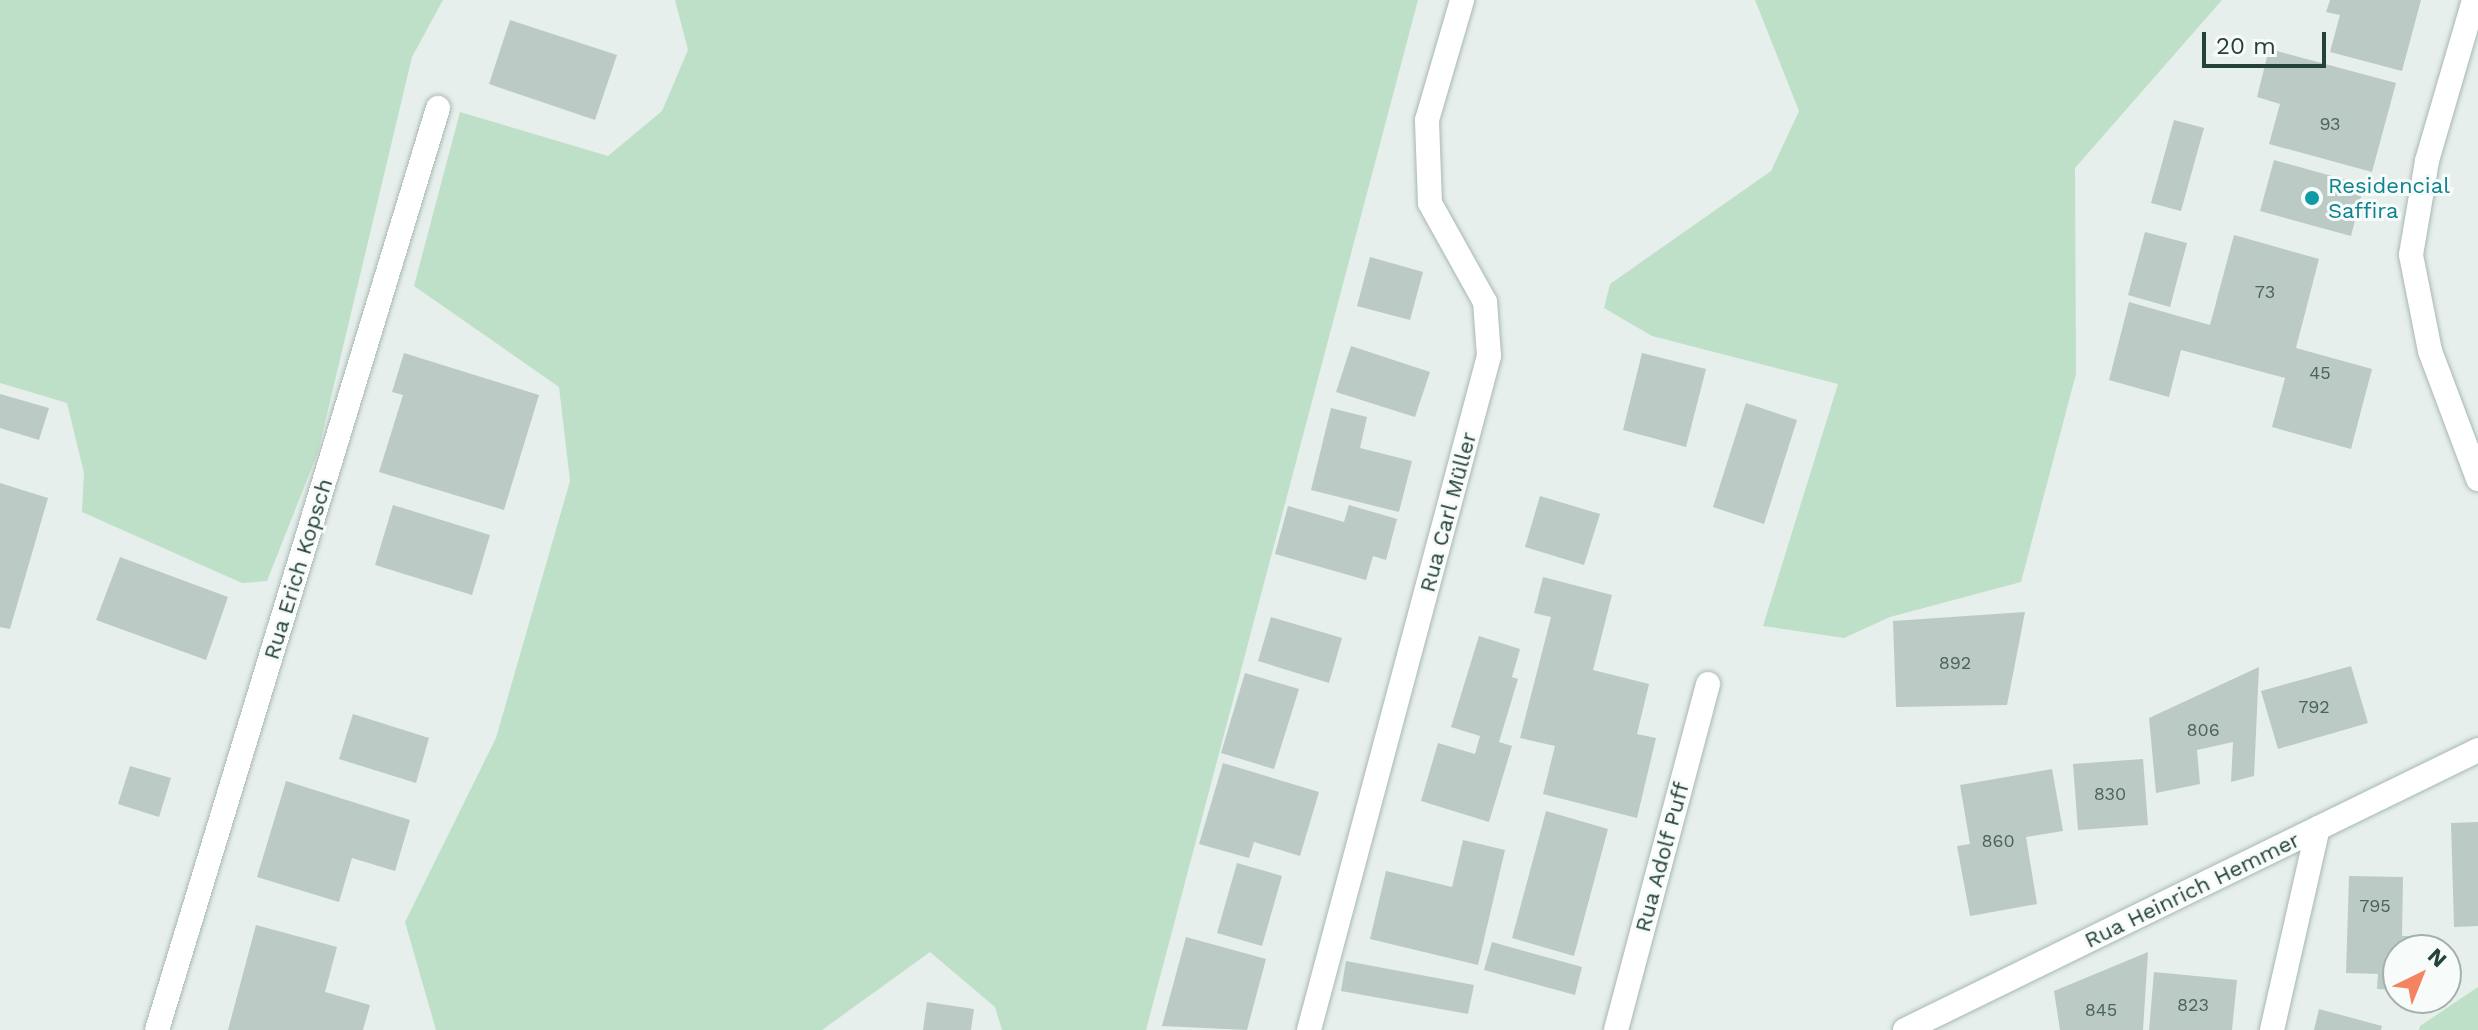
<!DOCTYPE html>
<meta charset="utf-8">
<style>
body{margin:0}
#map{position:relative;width:2478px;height:1030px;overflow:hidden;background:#e6efeb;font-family:"Work Sans",sans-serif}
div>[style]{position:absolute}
.green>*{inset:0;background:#bfe0c8}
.building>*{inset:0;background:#bbcac4}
.roads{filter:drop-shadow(0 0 2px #a8b8b2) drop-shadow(0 0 2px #a8b8b2)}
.minor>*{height:24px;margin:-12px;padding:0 12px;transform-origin:12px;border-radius:12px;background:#fff}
.tertiary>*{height:24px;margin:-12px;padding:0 12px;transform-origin:12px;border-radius:12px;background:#fff}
.dots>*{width:22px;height:22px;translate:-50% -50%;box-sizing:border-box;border:4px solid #f7fbf9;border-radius:50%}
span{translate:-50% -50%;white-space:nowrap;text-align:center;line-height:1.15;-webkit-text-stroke:6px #f7fbf9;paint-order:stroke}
.number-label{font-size:18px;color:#4a645c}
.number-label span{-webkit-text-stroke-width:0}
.culture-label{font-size:22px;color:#0d838f}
.left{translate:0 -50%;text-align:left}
.street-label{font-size:22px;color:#24423a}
.north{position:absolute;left:2382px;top:934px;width:80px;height:80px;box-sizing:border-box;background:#f7fbf9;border:2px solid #a3b1ad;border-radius:50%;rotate:43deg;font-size:22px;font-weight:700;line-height:32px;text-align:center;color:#24423a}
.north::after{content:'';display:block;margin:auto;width:28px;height:36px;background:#f4845f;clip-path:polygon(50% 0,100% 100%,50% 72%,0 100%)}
.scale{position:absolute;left:2202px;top:32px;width:124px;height:36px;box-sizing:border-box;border:4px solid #24423a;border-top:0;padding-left:10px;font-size:24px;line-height:28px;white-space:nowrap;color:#24423a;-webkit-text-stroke:6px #f7fbf9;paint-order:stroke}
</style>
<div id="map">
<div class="green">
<i style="clip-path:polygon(0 0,443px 0,412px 57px,318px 452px,267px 581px,242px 583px,82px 512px,84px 473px,67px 403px,0 383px)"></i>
<i style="clip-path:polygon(675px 0,1418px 0,1146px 1030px,1002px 1030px,995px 1007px,930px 952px,822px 1030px,436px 1030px,405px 922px,496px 738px,570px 481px,559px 387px,414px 286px,460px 112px,608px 156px,662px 111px,688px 50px)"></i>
<i style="clip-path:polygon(1755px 0,2222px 0,2075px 168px,2076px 374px,2021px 582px,1890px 617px,1844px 638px,1763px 626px,1838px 384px,1652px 336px,1604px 308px,1610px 284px,1771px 171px,1799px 111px)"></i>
<i style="clip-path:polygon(2478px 987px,2478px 1030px,2419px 1030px,2420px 1026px)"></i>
</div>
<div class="building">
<i style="clip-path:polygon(2330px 0,2421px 0,2402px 71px,2330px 52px,2340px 15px,2326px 12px)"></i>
<i style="clip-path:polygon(510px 20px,617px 55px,595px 120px,489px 84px)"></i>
<i style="clip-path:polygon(2269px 49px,2396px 83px,2372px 172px,2269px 144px,2280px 104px,2257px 97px)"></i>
<i style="clip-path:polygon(2174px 120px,2204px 128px,2181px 211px,2151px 203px)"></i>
<i style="clip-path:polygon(2274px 160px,2364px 185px,2351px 236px,2260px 211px)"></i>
<i style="clip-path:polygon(2145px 232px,2187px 243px,2170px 307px,2128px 295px)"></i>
<i style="clip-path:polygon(2234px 235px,2319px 259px,2296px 348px,2372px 369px,2351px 449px,2272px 427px,2285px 378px,2181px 350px,2169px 397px,2109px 380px,2129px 302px,2210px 325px)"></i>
<i style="clip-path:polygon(1370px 257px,1423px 272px,1410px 320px,1357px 306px)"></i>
<i style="clip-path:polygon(1351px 346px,1430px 372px,1415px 417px,1336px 392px)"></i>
<i style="clip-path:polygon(404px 353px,539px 395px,504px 510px,379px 472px,403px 395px,392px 392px)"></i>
<i style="clip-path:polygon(1642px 353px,1706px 369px,1686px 447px,1623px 430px)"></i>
<i style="clip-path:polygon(0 394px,49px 408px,39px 440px,0 428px)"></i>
<i style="clip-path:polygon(1746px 403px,1797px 420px,1764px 524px,1713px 507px)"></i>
<i style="clip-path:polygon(1331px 408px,1367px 417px,1360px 448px,1412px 461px,1399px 512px,1311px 490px)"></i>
<i style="clip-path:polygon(0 483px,48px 498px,10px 629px,0 627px)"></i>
<i style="clip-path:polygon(1540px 496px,1600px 514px,1584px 565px,1525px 547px)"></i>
<i style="clip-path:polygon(393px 505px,490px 535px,472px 595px,375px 565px)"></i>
<i style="clip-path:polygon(1349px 505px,1397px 519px,1386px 560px,1373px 556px,1366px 580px,1275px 554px,1288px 506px,1344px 522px)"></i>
<i style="clip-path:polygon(120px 557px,228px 597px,206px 660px,96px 620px)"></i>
<i style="clip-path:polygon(1543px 577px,1612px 595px,1593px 670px,1649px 684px,1637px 734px,1656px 738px,1637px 818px,1543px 794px,1555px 746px,1520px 738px,1551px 617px,1534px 613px)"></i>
<i style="clip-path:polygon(2025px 612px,2007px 705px,1896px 707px,1893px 621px)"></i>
<i style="clip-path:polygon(1271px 617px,1342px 638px,1329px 683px,1258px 661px)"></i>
<i style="clip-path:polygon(1479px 636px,1520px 649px,1512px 677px,1518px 679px,1499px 742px,1512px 746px,1489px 822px,1421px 801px,1438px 743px,1475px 754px,1480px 736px,1451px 727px)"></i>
<i style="clip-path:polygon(2351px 666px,2368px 723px,2278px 749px,2261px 691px)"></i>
<i style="clip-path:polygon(2259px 667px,2254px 776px,2231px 782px,2233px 742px,2197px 750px,2200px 784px,2156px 793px,2149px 718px)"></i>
<i style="clip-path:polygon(1245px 673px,1299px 689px,1274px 769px,1221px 753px)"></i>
<i style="clip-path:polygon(353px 714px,429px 738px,416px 783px,339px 759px)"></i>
<i style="clip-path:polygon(2143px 759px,2148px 825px,2078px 830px,2073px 764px)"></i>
<i style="clip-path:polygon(1223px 763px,1319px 792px,1300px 856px,1254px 842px,1249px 858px,1199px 844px)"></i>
<i style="clip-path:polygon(130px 766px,171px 778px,159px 817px,118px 804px)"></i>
<i style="clip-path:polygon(2052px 769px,2063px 831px,2026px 837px,2037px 904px,1970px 916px,1957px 846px,1970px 844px,1960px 785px)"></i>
<i style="clip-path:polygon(286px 781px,410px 820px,395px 871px,352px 858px,339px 902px,257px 877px)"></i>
<i style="clip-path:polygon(1546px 811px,1608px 829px,1574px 956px,1512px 938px)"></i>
<i style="clip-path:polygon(2478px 822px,2478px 926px,2454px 927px,2451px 823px)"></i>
<i style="clip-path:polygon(1463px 840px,1505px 850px,1478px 965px,1370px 939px,1386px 871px,1452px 887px)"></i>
<i style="clip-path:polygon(1237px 863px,1282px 876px,1262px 946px,1217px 933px)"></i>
<i style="clip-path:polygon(2349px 876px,2403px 877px,2402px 936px,2413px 936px,2413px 950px,2398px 950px,2398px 990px,2377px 989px,2378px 974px,2346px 973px)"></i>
<i style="clip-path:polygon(256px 925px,337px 947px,325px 992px,370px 1005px,363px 1030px,228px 1030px)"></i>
<i style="clip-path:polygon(1186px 937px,1266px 959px,1247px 1030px,1162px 1026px)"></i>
<i style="clip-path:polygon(1492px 942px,1582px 967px,1575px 995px,1484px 970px)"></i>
<i style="clip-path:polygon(2148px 952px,2143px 1030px,2060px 1030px,2054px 991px)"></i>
<i style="clip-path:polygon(1346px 961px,1474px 985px,1468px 1014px,1341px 991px)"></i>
<i style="clip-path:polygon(2154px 972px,2237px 980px,2232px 1030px,2149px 1030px)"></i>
<i style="clip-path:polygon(927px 1002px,974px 1009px,971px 1030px,923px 1030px)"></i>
<i style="clip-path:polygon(2319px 1009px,2382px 1026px,2381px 1030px,2314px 1030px)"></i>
</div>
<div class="roads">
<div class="minor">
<i style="left:2474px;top:0;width:168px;rotate:106.3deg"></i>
<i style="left:2427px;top:161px;width:95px;rotate:99.7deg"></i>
<i style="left:2411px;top:255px;width:98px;rotate:78.8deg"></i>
<i style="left:2430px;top:351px;width:137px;rotate:69.4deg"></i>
<i style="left:157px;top:1030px;width:964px;rotate:-73.05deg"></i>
<i style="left:1309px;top:1030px;width:698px;rotate:-75.05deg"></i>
<i style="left:1489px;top:356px;width:54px;rotate:-94.2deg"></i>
<i style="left:1485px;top:302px;width:113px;rotate:-119.1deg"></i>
<i style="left:1430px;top:203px;width:83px;rotate:-92.1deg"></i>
<i style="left:1427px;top:120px;width:125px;rotate:-73.7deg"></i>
<i style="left:1616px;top:1030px;width:358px;rotate:-75.1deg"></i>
<i style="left:2272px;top:1030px;width:207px;rotate:-77.2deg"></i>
</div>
<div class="tertiary">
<i style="left:1905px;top:1030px;width:638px;rotate:-26.04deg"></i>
</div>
</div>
<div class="dots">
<i style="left:2312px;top:198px;background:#0f9aa8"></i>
</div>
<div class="number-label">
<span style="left:2330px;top:124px">93</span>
<span style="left:2265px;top:292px">73</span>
<span style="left:2320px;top:373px">45</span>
<span style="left:1955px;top:663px">892</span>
<span style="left:2314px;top:707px">792</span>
<span style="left:2203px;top:730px">806</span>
<span style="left:2110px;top:794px">830</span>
<span style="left:1998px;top:841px">860</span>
<span style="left:2375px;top:906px">795</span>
<span style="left:2193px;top:1005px">823</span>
<span style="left:2101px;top:1010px">845</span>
</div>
<div class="culture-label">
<span class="left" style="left:2328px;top:198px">Residencial<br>Saffira</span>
</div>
<div class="street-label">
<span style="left:1448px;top:512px;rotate:-75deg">Rua Carl Müller</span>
<span style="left:298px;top:569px;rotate:-73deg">Rua Erich Kopsch</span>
<span style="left:1662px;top:857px;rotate:-75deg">Rua Adolf Puff</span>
<span style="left:2192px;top:890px;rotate:-26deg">Rua Heinrich Hemmer</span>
</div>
<div class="north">N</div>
<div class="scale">20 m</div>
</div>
